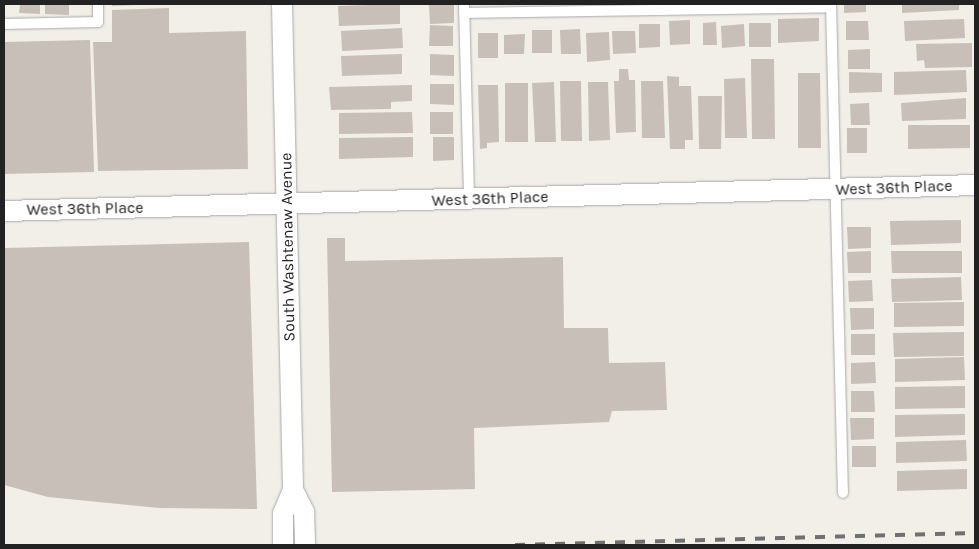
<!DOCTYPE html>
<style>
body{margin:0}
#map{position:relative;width:979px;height:549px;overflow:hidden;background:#f2efe9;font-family:Karla,sans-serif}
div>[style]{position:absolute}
.building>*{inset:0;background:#c7bfb8}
.roads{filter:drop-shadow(0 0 1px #a9a9a9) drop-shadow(0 0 1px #a9a9a9)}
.service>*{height:10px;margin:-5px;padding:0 5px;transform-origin:5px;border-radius:5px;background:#fff}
.minor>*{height:20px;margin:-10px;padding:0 10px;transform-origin:10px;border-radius:10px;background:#fff}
.rail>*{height:4px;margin-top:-2px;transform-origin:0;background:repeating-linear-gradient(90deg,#707070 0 10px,transparent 0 20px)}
span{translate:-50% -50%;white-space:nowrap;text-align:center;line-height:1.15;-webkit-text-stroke:4px #fff;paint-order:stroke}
.street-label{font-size:16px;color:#222}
.frame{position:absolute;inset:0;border:5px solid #222;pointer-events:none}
</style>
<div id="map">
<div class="building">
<i style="clip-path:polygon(20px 4px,40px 4px,40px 14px,19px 13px)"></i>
<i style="clip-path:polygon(45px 4px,69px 4px,69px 15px,45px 14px)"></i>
<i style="clip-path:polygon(112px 4px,137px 4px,137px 5px,112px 6px)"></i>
<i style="clip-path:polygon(400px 4px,400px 24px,339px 26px,338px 6px)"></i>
<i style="clip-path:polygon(429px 4px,454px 4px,454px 23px,430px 24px)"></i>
<i style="clip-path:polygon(844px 4px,866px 4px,866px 12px,844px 13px)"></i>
<i style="clip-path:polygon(902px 4px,959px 4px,959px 10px,902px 13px)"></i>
<i style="clip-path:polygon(169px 8px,169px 33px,246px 31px,248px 169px,98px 171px,93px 42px,112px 42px,112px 10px)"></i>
<i style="clip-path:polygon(819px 18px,819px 41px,778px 43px,778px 19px)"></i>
<i style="clip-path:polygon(964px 19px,965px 38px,905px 41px,904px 21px)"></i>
<i style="clip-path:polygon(690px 20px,690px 44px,670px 45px,669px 21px)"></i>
<i style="clip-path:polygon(846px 21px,868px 21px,869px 40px,846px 40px)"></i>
<i style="clip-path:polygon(716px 22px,717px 45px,703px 45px,703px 23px)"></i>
<i style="clip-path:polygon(749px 23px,771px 23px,771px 47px,749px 47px)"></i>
<i style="clip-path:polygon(639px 24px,660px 24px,660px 47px,639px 48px)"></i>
<i style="clip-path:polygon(744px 24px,745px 46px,722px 48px,721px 26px)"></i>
<i style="clip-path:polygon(430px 25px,453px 26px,453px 46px,429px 46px)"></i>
<i style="clip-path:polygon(402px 28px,403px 48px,342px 51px,341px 31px)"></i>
<i style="clip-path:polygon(580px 29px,581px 54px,561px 54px,560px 30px)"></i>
<i style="clip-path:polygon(532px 30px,552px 30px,552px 53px,532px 53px)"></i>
<i style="clip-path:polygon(612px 31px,635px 31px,636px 53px,613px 54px)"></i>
<i style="clip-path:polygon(609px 32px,610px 60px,587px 62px,586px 33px)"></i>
<i style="clip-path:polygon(478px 33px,498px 33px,498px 58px,478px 58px)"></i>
<i style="clip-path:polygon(525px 34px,524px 54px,504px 54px,504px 35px)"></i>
<i style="clip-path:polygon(90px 40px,94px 172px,4px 174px,4px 42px)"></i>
<i style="clip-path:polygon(972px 43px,972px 67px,925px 68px,924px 60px,917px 61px,916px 44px)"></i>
<i style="clip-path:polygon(870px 49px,870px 69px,848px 69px,848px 50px)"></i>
<i style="clip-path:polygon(402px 54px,402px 74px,342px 76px,341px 56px)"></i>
<i style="clip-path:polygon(430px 54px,454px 55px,454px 76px,430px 75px)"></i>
<i style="clip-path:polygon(751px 59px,774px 59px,775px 139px,752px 139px)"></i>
<i style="clip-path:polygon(619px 69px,628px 69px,629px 80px,635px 80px,636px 132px,616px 133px,614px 81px,619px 81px)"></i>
<i style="clip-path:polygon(966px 70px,967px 92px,894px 95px,894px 72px)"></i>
<i style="clip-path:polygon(849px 72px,882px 73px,882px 92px,849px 93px)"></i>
<i style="clip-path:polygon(798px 73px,820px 73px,821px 148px,798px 148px)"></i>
<i style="clip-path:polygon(667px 76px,679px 77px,679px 86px,691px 86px,693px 140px,685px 140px,685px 149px,670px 149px)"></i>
<i style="clip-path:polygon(745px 78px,747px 138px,725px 138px,724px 79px)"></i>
<i style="clip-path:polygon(560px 81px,581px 81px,582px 141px,561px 141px)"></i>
<i style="clip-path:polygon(641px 81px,663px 81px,665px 138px,642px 138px)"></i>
<i style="clip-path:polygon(554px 82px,556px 142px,535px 142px,532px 83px)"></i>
<i style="clip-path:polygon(588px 82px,608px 82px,610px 140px,589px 141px)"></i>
<i style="clip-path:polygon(505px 83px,528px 83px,528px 142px,505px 142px)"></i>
<i style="clip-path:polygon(430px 84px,454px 84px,454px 105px,430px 104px)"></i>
<i style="clip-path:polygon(412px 85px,412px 101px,391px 102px,391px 109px,331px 110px,329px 87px)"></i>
<i style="clip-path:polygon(478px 85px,498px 85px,499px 142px,487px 143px,487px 148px,480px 149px)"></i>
<i style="clip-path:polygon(698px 96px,722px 96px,721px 149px,699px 149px)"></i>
<i style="clip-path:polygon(966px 98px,966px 119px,902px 121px,901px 103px)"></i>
<i style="clip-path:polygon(869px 103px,870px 125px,851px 125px,850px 104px)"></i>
<i style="clip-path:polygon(412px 112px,413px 133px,339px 134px,339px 113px)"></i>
<i style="clip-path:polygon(430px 112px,453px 112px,453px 134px,430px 134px)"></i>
<i style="clip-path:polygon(908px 125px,970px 125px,970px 148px,908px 149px)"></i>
<i style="clip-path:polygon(847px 128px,867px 128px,867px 153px,847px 153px)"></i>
<i style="clip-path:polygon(413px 137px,413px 157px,339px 159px,339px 138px)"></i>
<i style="clip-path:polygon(433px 137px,454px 137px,454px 160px,433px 161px)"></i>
<i style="clip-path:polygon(961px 220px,961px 243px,891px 245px,890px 221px)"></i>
<i style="clip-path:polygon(847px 227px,871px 227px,871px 248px,848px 249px)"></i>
<i style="clip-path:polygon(327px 238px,345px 238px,345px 261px,563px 257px,564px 328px,608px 328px,609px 363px,665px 362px,667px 410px,612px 411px,609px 422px,474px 428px,475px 489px,332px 492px)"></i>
<i style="clip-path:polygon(249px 242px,257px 509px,159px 508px,48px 497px,4px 485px,4px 248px)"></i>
<i style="clip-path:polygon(871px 251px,871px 273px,848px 273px,847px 252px)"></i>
<i style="clip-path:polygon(891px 251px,962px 251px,962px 273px,892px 273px)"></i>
<i style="clip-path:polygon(961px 277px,962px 300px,892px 302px,891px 279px)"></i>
<i style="clip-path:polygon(872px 280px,873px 301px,849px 302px,848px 281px)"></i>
<i style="clip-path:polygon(964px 302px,964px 326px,894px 327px,894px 303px)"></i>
<i style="clip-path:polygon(850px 308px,874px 308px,874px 329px,851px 330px)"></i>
<i style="clip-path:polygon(964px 332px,964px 356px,894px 357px,893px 333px)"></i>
<i style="clip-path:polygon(851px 334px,875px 334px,875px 355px,851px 355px)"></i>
<i style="clip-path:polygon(964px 357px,965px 380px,895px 382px,895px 359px)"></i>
<i style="clip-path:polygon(875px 362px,876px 383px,851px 384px,851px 363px)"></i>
<i style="clip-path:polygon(965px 386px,965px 408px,895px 409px,895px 387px)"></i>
<i style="clip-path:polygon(851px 391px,874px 391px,875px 412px,851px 412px)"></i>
<i style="clip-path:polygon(965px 414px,965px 435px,895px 437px,895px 415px)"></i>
<i style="clip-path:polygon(850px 418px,874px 418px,874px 439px,851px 440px)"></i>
<i style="clip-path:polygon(966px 440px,967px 461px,896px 463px,896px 442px)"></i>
<i style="clip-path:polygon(852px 446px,876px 446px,876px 467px,852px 467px)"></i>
<i style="clip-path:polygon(967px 469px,967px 489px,897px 491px,897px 471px)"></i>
</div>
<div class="roads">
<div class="service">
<i style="left:464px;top:4px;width:196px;rotate:88.5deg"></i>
<i style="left:831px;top:4px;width:489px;rotate:88.6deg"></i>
<i style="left:464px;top:13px;width:367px;rotate:-0.9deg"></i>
<i style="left:4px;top:24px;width:94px;rotate:-1.2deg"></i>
<i style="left:98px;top:22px;width:18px;rotate:-90deg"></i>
</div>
<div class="minor">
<i style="left:282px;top:4px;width:486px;rotate:88.7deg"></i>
<i style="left:293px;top:490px;width:25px;rotate:113deg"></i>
<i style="left:283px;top:513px;width:32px;rotate:90deg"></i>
<i style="left:4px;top:211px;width:971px;rotate:-1.53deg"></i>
<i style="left:293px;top:490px;width:25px;rotate:63deg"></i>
<i style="left:304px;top:512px;width:33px;rotate:88deg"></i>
</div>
</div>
<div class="rail">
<i style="left:515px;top:545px;width:460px;rotate:-1.5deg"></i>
</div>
<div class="street-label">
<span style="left:894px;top:188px;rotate:-2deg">West 36th Place</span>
<span style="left:490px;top:199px;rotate:-2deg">West 36th Place</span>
<span style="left:85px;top:209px;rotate:-1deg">West 36th Place</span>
<span style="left:288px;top:247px;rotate:-91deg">South Washtenaw Avenue</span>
</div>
<div class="frame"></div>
</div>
